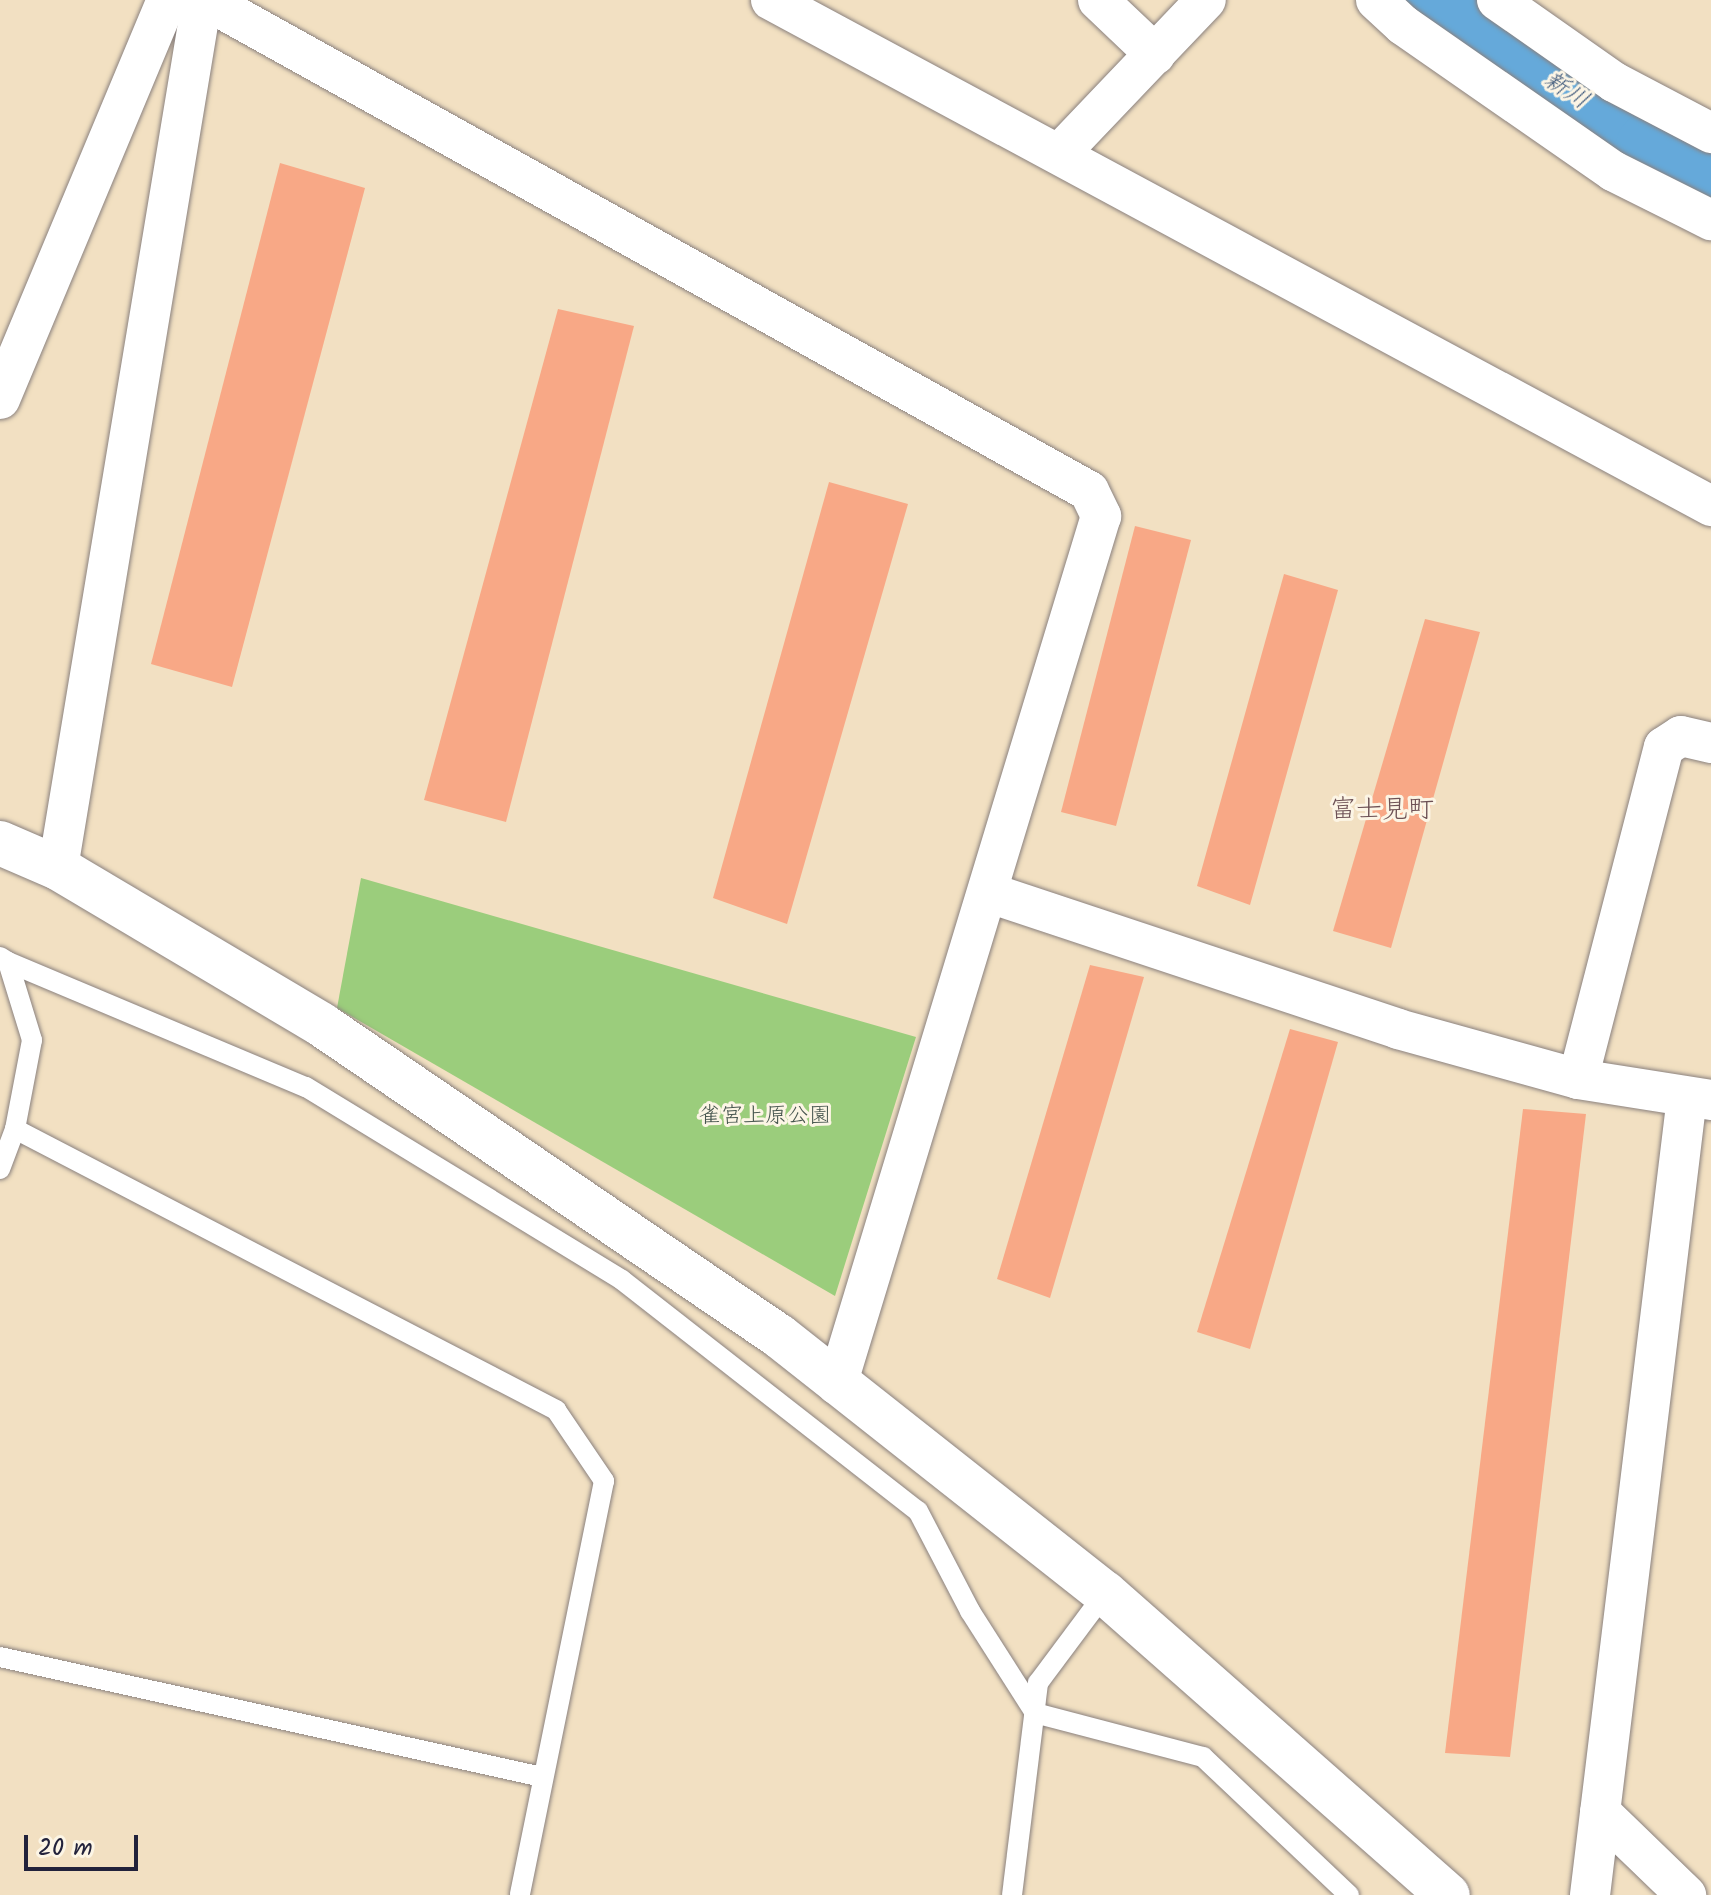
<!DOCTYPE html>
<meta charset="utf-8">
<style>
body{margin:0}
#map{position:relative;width:1711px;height:1895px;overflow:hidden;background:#f2e0c2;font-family:Kalam,"Klee One",sans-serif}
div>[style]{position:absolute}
.green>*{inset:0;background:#9bcd7c}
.river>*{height:68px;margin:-34px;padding:0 34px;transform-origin:34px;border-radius:34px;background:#65a9da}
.building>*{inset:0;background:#f8a886}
.roads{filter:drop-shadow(0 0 2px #8a817e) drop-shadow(0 0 2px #8a817e)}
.service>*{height:20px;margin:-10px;padding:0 10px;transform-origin:10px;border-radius:10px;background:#fff}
.minor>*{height:40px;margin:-20px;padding:0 20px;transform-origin:20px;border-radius:20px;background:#fff}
.tertiary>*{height:44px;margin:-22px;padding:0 22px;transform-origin:22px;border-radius:22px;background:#fff}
span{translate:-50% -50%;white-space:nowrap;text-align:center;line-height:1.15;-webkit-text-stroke:6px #fcf5e5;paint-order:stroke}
.park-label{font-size:22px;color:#46554e}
.water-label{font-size:24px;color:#3d587b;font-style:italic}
.quarter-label{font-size:26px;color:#6d5155}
.scale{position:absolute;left:24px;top:1835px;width:114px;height:36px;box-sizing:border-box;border:4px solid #22223b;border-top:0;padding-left:10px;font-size:24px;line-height:28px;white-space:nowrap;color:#22223b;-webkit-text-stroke:6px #fcf5e5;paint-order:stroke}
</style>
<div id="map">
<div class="green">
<i style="clip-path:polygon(361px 878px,916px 1037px,835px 1296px,337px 1008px)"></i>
</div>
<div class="river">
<i style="left:1424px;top:0;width:269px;rotate:32.9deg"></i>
<i style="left:1650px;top:146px;width:68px;rotate:26.9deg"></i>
</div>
<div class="building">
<i style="clip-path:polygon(280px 163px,365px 188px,232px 687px,151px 664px)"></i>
<i style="clip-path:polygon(558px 309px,634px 326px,506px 822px,424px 800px)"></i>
<i style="clip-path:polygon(829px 482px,908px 504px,787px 924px,713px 898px)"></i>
<i style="clip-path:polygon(1135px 526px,1191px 540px,1116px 826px,1061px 812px)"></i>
<i style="clip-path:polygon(1284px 574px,1338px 590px,1250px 905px,1197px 886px)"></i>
<i style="clip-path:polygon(1425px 619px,1480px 632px,1391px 948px,1333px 931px)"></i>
<i style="clip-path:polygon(1090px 965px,1144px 977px,1050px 1298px,997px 1279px)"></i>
<i style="clip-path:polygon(1290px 1029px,1338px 1042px,1250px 1349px,1197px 1332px)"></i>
<i style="clip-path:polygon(1523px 1109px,1586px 1114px,1510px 1757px,1445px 1753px)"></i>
</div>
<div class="roads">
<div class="service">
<i style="left:0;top:957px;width:9px;rotate:32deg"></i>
<i style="left:8px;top:962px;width:82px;rotate:72.9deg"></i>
<i style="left:32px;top:1040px;width:91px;rotate:100.8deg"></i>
<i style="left:15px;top:1129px;width:610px;rotate:27.45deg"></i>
<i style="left:556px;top:1410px;width:86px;rotate:55.9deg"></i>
<i style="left:604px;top:1481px;width:422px;rotate:101.5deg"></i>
<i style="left:8px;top:962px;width:323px;rotate:22.8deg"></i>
<i style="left:306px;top:1087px;width:370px;rotate:31.4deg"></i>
<i style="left:622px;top:1280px;width:375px;rotate:38deg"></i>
<i style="left:918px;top:1511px;width:113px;rotate:62.5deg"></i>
<i style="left:970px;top:1611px;width:121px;rotate:57.5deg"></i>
<i style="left:1035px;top:1713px;width:174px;rotate:14.7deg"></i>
<i style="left:1203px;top:1757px;width:201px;rotate:43.4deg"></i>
<i style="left:0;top:1169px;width:43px;rotate:-69.4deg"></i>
<i style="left:0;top:1657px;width:555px;rotate:12.48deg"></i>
<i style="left:1012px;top:1895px;width:214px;rotate:-83deg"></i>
<i style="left:1038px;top:1683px;width:112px;rotate:-53.3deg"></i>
</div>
<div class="minor">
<i style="left:206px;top:0;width:1010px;rotate:29.08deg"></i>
<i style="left:1089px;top:491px;width:28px;rotate:64deg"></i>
<i style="left:1101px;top:516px;width:908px;rotate:106.9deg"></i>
<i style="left:771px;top:0;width:1068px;rotate:28.29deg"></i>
<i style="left:1098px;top:0;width:79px;rotate:43.5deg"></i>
<i style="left:1376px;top:0;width:37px;rotate:43deg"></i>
<i style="left:1403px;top:25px;width:256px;rotate:34.8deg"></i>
<i style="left:1613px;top:171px;width:110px;rotate:26.6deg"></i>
<i style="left:1497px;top:0;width:143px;rotate:35deg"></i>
<i style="left:1614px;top:82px;width:110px;rotate:27.7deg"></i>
<i style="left:1061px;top:152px;width:210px;rotate:-46.4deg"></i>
<i style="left:0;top:399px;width:433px;rotate:-67.3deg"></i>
<i style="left:58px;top:868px;width:880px;rotate:-80.58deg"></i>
<i style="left:990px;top:893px;width:430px;rotate:18.4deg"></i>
<i style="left:1398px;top:1029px;width:187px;rotate:15.5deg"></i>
<i style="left:1578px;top:1079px;width:135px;rotate:9deg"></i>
<i style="left:1578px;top:1079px;width:343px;rotate:-75.5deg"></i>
<i style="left:1664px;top:747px;width:20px;rotate:-33deg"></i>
<i style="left:1681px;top:736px;width:31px;rotate:13deg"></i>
<i style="left:1600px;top:1812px;width:120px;rotate:44deg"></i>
<i style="left:1590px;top:1895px;width:804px;rotate:-83.07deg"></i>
</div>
<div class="tertiary">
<i style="left:0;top:843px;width:63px;rotate:23.3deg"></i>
<i style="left:58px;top:868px;width:307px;rotate:30.7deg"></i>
<i style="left:322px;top:1025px;width:553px;rotate:34.24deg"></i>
<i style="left:779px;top:1336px;width:415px;rotate:38.3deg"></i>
<i style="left:1105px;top:1593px;width:457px;rotate:41.4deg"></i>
</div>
</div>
<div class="park-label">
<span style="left:765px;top:1117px">雀宮上原公園</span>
</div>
<div class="water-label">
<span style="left:1566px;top:91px;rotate:33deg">新川</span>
</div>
<div class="quarter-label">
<span style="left:1382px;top:811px">富士見町</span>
</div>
<div class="scale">20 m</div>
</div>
